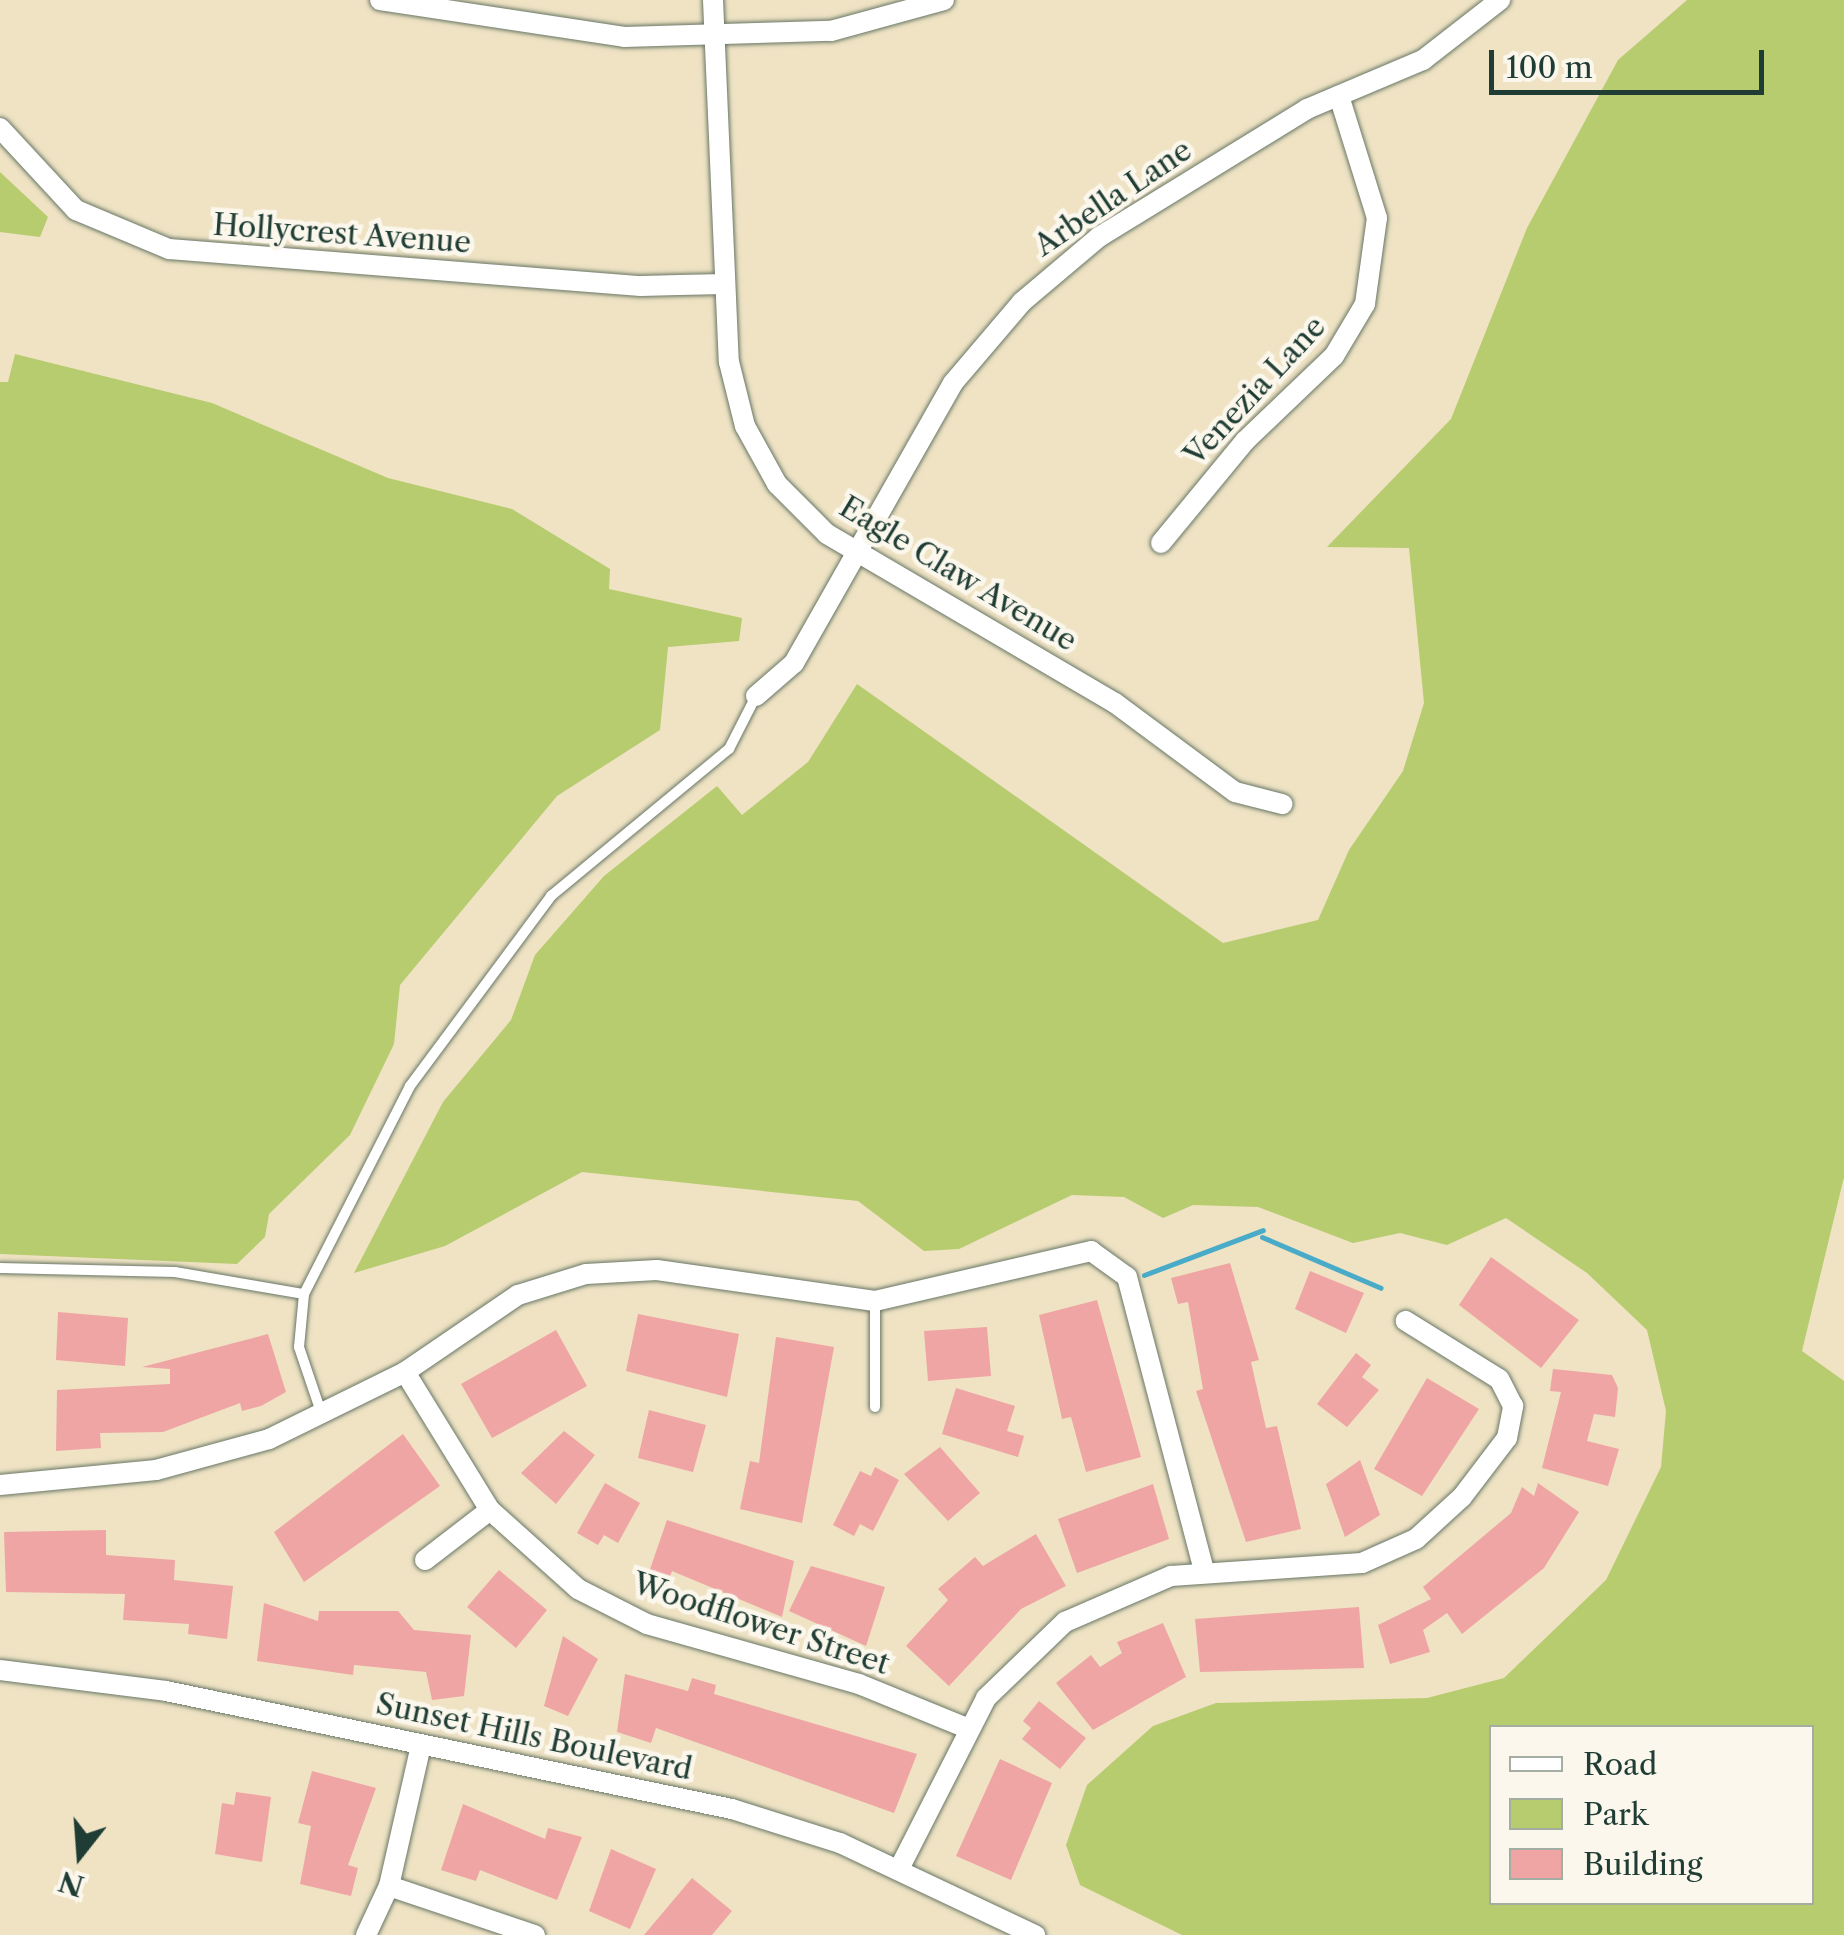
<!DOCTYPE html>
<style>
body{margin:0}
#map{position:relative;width:1844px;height:1935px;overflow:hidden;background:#efe3c4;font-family:"Libre Caslon Text",serif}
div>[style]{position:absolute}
.green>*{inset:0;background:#b7cb6f}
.stream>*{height:5px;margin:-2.5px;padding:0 2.5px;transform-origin:2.5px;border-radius:2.5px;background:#4aabc9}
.building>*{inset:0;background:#efa5a4}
.roads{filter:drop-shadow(0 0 2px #687766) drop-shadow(0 0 2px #687766)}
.service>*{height:10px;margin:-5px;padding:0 5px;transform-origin:5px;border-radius:5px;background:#fff}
.minor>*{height:20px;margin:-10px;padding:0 10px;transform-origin:10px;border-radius:10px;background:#fff}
span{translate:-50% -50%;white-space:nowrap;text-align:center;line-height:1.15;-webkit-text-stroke:9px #fbf7ec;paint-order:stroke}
.street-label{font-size:30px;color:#1f3d34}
.legend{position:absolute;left:1489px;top:1725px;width:325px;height:180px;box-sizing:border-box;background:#fbf7ec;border:2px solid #a3ada2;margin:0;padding:12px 18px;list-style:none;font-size:30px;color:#1f3d34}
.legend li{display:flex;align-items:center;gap:20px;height:50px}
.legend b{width:50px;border:2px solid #a3ada2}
.north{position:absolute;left:30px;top:1805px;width:100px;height:100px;-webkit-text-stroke:8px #fbf7ec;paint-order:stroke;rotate:197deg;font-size:28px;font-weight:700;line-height:40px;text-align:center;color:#1f3d34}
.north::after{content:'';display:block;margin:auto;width:35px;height:45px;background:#1f3d34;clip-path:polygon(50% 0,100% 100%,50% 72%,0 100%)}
.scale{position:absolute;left:1489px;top:50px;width:275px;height:45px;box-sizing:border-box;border:5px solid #1f3d34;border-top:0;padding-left:12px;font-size:30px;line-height:35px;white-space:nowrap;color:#1f3d34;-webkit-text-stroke:8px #fbf7ec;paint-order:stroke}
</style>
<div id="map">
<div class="green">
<i style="clip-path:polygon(evenodd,1687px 0,1844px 0,1844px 1177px,1802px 1351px,1844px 1381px,1844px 1935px,1182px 1935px,1080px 1885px,1066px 1845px,1087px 1785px,1153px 1726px,1216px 1703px,1427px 1698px,1504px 1678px,1606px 1580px,1661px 1467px,1666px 1411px,1647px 1330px,1587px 1273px,1506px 1218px,1447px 1245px,1400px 1233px,1353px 1243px,1258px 1207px,1193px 1205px,1163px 1218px,1124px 1197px,1072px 1195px,959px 1249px,924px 1251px,858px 1201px,582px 1172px,445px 1246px,354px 1273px,443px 1102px,511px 1020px,535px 955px,604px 876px,717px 786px,742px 815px,808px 762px,857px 684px,1223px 943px,1318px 920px,1349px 850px,1403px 771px,1424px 703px,1409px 548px,1327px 547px,1451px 419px,1527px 228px,1618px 60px,1687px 0,1492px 1728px,1812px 1728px,1812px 1902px,1492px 1902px,1492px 1728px)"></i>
<i style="clip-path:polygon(0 172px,48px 217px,40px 237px,0 232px)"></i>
<i style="clip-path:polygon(15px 354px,212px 403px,388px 478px,512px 509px,610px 569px,609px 589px,742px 618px,739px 641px,668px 647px,660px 730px,557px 796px,400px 985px,394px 1044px,350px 1135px,269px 1214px,265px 1237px,237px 1264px,0 1254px,0 382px,8px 382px)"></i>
</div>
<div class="stream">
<i style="left:1262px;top:1237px;width:129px;rotate:23.2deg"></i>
<i style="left:1144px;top:1275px;width:127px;rotate:-20.7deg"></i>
</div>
<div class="building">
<i style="clip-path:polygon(1491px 1257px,1579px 1320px,1541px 1368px,1459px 1305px)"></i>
<i style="clip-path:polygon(1230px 1263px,1259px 1360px,1251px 1362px,1266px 1428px,1277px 1426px,1301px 1529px,1246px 1542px,1196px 1391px,1203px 1389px,1188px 1302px,1178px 1304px,1171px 1278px)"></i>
<i style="clip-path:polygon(1310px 1271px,1364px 1293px,1346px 1333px,1295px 1309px)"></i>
<i style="clip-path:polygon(1097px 1300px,1141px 1457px,1086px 1472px,1071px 1417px,1062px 1419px,1039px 1315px)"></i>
<i style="clip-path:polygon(58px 1312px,128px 1318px,125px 1366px,56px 1360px)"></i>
<i style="clip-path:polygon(638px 1314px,739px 1334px,727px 1397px,626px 1371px)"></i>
<i style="clip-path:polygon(987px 1327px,991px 1376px,928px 1381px,924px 1331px)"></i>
<i style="clip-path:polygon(556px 1330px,587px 1386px,492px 1438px,461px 1384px)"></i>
<i style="clip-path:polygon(268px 1334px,286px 1392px,261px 1406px,242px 1411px,240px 1403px,163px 1432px,100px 1433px,101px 1448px,56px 1451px,57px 1390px,170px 1384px,170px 1369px,142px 1367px)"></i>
<i style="clip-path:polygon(776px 1337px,834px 1347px,802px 1523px,740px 1509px,750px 1461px,759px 1463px)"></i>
<i style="clip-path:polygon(1356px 1353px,1371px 1365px,1362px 1377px,1379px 1390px,1347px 1427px,1317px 1404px)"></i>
<i style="clip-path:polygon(1553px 1369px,1612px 1375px,1618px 1388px,1615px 1417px,1594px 1414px,1587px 1441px,1619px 1449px,1608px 1486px,1542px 1468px,1561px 1392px,1550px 1391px)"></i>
<i style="clip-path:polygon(1427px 1378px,1479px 1409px,1422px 1496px,1374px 1469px)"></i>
<i style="clip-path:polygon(956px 1388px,1015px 1406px,1007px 1431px,1024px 1436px,1018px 1457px,942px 1434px)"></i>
<i style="clip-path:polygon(649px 1410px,706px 1425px,693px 1472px,638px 1458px)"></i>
<i style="clip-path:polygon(564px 1431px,595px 1455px,556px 1504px,521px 1473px)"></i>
<i style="clip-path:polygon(403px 1434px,440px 1486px,304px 1582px,274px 1532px)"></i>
<i style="clip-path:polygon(940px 1447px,980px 1493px,948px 1521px,904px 1474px)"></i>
<i style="clip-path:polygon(1360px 1460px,1380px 1515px,1345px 1537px,1326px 1484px)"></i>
<i style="clip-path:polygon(875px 1467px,899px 1480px,873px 1531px,860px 1524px,854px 1536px,833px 1525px,860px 1471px,871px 1476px)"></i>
<i style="clip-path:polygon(605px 1483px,640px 1503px,618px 1543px,604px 1535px,598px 1545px,577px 1533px)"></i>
<i style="clip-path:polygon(1538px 1483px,1579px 1512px,1544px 1568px,1462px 1634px,1447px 1613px,1423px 1630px,1430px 1652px,1390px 1664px,1378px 1625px,1431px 1599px,1423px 1587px,1511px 1513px,1522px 1487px,1534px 1496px)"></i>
<i style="clip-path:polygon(1153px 1484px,1169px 1539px,1077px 1573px,1058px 1519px)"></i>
<i style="clip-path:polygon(667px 1520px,794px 1561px,782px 1617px,672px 1571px,668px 1582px,648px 1575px)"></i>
<i style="clip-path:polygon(106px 1530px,106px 1555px,175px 1560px,174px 1580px,233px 1586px,227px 1639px,188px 1634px,189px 1624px,123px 1620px,125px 1594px,6px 1592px,4px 1532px)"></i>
<i style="clip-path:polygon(1036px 1534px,1066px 1586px,1021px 1609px,949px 1686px,906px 1646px,948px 1600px,938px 1589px,975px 1557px,983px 1566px)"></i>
<i style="clip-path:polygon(811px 1566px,885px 1587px,866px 1646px,789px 1611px)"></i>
<i style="clip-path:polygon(499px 1570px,547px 1610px,516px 1648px,467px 1607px)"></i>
<i style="clip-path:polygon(264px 1603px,318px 1621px,319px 1611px,398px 1611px,414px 1630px,471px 1635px,464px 1696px,432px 1700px,426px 1672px,354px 1665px,353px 1675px,257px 1661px)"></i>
<i style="clip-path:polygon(1359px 1607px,1364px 1668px,1200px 1672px,1195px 1619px)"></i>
<i style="clip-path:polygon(1163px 1623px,1186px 1677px,1093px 1730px,1056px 1683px,1091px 1655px,1100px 1667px,1122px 1653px,1117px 1642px)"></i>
<i style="clip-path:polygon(563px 1636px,598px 1659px,568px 1716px,544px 1706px)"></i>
<i style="clip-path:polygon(625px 1674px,688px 1691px,692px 1678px,716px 1685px,714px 1694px,917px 1754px,894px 1813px,656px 1728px,651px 1743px,617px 1732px)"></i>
<i style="clip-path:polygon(1039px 1701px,1086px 1738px,1060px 1769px,1022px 1739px,1031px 1728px,1023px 1721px)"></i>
<i style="clip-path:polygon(1000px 1759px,1052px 1783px,1011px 1880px,956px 1856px)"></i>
<i style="clip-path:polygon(312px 1771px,376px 1788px,348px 1865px,358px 1868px,351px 1896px,300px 1884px,311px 1826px,298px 1823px)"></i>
<i style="clip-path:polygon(236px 1792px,271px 1797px,262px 1862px,215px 1854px,222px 1803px,234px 1805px)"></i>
<i style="clip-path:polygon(463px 1804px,545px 1839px,548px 1828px,582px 1837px,557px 1900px,480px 1870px,476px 1881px,441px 1870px)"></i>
<i style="clip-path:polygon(611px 1849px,656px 1869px,630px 1929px,589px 1911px)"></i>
<i style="clip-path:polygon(692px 1878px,732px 1911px,712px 1935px,644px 1935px)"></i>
</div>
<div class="roads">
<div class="service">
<i style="left:0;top:1268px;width:175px;rotate:1.3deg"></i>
<i style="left:175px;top:1272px;width:131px;rotate:9.7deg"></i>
<i style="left:875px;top:1407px;width:106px;rotate:-90deg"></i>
<i style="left:322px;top:1415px;width:72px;rotate:-108.7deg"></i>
<i style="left:299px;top:1347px;width:53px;rotate:-84.6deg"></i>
<i style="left:304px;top:1294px;width:233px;rotate:-63deg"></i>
<i style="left:410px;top:1086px;width:237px;rotate:-53.4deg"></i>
<i style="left:551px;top:896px;width:231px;rotate:-39.6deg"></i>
<i style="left:729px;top:749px;width:59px;rotate:-63deg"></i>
</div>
<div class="minor">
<i style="left:380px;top:0;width:247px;rotate:8.6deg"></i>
<i style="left:624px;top:37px;width:207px;rotate:-1.7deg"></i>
<i style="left:831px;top:31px;width:117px;rotate:-15.3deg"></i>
<i style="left:713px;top:0;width:362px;rotate:87.5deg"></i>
<i style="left:729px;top:362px;width:66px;rotate:76deg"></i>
<i style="left:745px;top:426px;width:66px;rotate:61.1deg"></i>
<i style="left:777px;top:484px;width:71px;rotate:45deg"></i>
<i style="left:827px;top:534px;width:334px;rotate:30.4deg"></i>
<i style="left:1115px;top:703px;width:149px;rotate:36.6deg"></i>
<i style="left:1235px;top:792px;width:49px;rotate:14.3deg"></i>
<i style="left:0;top:128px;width:112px;rotate:47.2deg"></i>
<i style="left:76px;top:210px;width:101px;rotate:22.8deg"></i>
<i style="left:169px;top:249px;width:473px;rotate:4.5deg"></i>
<i style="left:641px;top:286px;width:84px;rotate:-1.4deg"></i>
<i style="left:1161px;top:543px;width:132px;rotate:-50.5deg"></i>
<i style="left:1245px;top:441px;width:123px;rotate:-43.7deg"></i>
<i style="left:1334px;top:356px;width:61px;rotate:-59.2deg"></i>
<i style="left:1365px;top:304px;width:87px;rotate:-82.1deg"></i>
<i style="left:1377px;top:218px;width:128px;rotate:-107.3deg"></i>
<i style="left:756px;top:696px;width:50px;rotate:-41deg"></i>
<i style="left:794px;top:663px;width:322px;rotate:-60.4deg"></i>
<i style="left:953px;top:383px;width:106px;rotate:-49.6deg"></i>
<i style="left:1022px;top:302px;width:101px;rotate:-40.2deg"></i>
<i style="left:1099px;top:237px;width:244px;rotate:-31.6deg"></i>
<i style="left:1307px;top:109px;width:126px;rotate:-22.9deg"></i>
<i style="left:1423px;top:60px;width:98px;rotate:-37.9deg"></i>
<i style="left:405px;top:1372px;width:162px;rotate:58.4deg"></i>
<i style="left:490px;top:1510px;width:118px;rotate:41.9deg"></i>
<i style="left:578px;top:1589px;width:77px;rotate:26.9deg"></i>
<i style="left:647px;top:1624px;width:220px;rotate:15.8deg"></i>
<i style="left:859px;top:1684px;width:117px;rotate:22.2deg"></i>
<i style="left:0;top:1485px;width:157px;rotate:-5.5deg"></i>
<i style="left:156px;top:1470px;width:117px;rotate:-15.3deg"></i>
<i style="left:269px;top:1439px;width:152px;rotate:-26.2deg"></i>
<i style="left:405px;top:1372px;width:137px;rotate:-34.3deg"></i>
<i style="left:518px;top:1295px;width:71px;rotate:-17.2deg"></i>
<i style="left:586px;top:1274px;width:71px;rotate:-3.2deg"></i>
<i style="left:657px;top:1270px;width:220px;rotate:8.1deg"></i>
<i style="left:875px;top:1301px;width:222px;rotate:-13deg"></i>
<i style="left:1091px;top:1251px;width:44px;rotate:35.8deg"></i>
<i style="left:1127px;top:1277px;width:304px;rotate:75.3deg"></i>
<i style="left:425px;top:1560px;width:82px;rotate:-37.6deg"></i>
<i style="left:0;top:1670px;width:167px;rotate:7.2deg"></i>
<i style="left:166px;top:1691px;width:578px;rotate:11.78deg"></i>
<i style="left:732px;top:1809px;width:113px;rotate:17.5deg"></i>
<i style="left:840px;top:1843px;width:216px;rotate:25.3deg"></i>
<i style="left:899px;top:1869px;width:192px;rotate:-63deg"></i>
<i style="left:986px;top:1698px;width:110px;rotate:-43.9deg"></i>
<i style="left:1065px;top:1622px;width:116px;rotate:-23.5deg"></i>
<i style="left:1171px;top:1576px;width:191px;rotate:-3.9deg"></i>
<i style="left:1362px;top:1563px;width:59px;rotate:-24deg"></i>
<i style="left:1416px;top:1539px;width:62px;rotate:-42.4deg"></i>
<i style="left:1462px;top:1497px;width:74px;rotate:-52.7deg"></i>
<i style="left:1507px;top:1438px;width:33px;rotate:-79deg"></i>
<i style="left:1513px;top:1406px;width:30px;rotate:-117deg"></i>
<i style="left:1499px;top:1379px;width:110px;rotate:-148.1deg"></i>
<i style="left:389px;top:1886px;width:154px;rotate:18.6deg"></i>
<i style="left:366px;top:1935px;width:54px;rotate:-64.9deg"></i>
<i style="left:389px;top:1886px;width:145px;rotate:-77.2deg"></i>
</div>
</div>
<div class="street-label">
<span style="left:1113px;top:198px;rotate:-34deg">Arbella Lane</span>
<span style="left:342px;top:234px;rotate:4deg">Hollycrest Avenue</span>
<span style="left:1255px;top:391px;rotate:-47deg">Venezia Lane</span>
<span style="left:958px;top:574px;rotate:31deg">Eagle Claw Avenue</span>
<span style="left:761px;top:1624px;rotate:18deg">Woodflower Street</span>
<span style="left:534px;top:1737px;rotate:12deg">Sunset Hills Boulevard</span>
</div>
<ul class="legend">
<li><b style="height:12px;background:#fff"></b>Road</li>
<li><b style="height:28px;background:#b7cb6f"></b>Park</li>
<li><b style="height:28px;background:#efa5a4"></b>Building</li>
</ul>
<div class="north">N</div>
<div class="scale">100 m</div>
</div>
